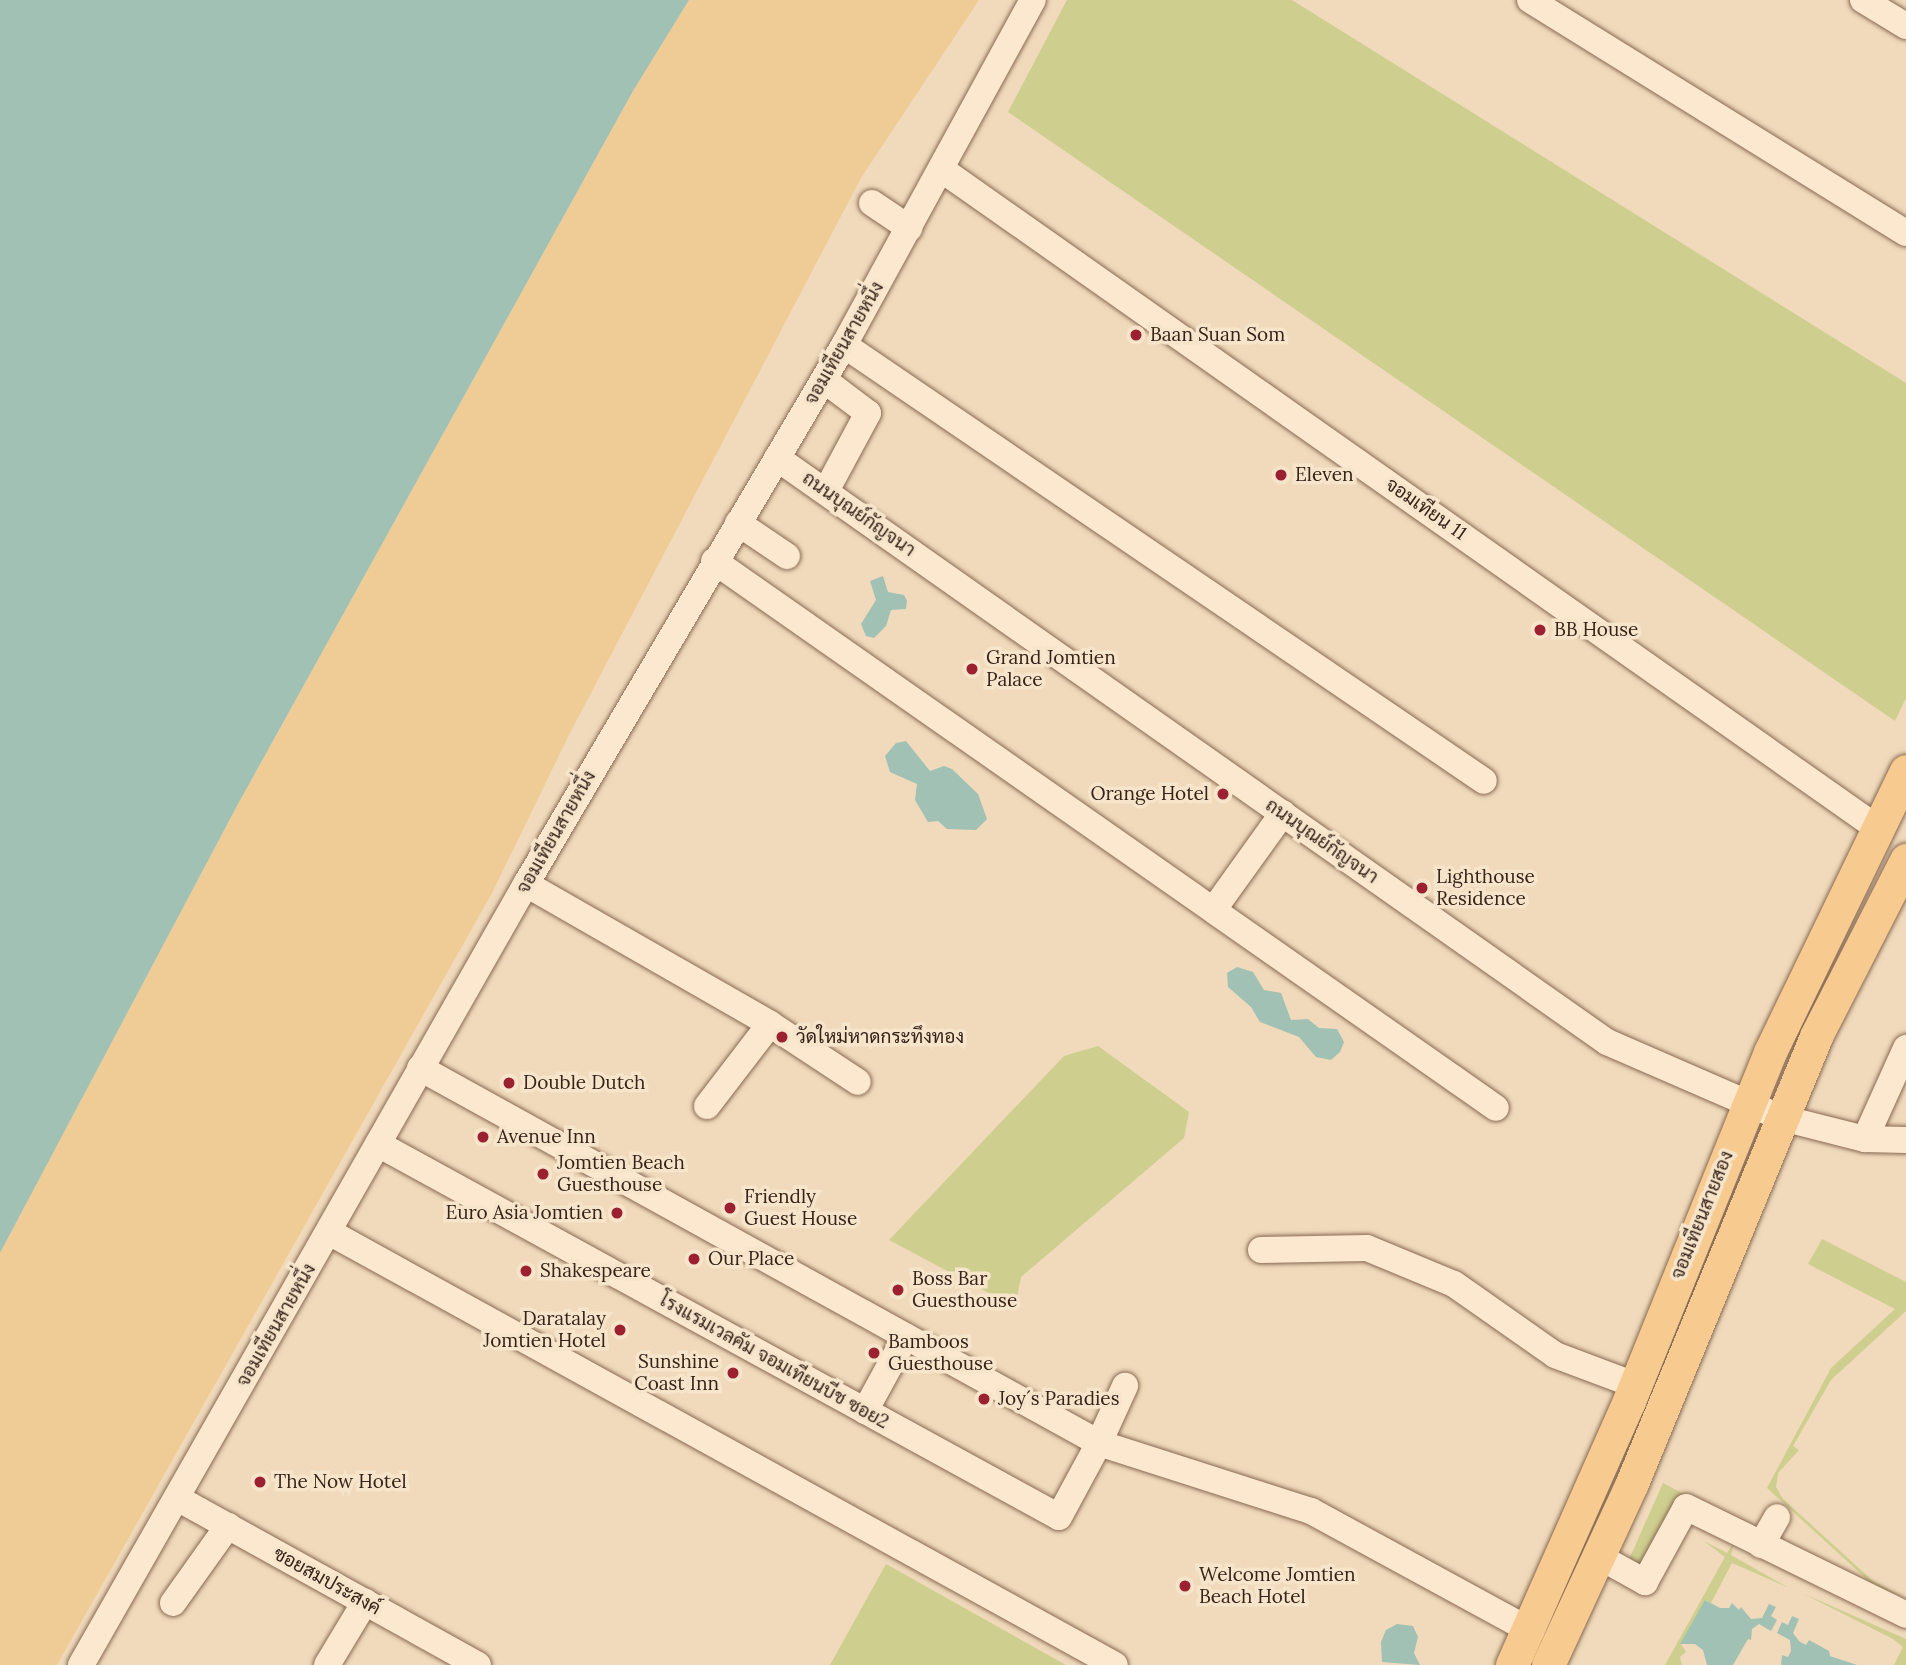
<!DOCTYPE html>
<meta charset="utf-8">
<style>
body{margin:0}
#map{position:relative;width:1906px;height:1665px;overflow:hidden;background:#f0dabb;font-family:Lora,Sarabun,serif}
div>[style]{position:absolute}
.green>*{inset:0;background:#cece8f}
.sand>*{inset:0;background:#efcc96}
.water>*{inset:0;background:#a0c1b3}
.roads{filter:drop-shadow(0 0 2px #886954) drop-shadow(0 0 2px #886954)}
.minor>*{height:26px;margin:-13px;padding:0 13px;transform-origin:13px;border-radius:13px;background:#fbe8ce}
.major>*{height:33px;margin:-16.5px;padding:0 16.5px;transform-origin:16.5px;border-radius:16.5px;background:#f7ca8f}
.dots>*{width:19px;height:19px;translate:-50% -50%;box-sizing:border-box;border:4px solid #f7e5cb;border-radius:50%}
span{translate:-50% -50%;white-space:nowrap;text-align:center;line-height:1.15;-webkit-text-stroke:7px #f7e5cb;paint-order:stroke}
.poi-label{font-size:19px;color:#36241a}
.left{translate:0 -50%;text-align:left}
.right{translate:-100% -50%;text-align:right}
.street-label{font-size:19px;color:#36241a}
</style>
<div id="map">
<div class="green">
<i style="clip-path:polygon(1067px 0,1292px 0,1906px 383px,1906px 698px,1895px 721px,1008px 112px)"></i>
<i style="clip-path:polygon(1098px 1046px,1189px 1112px,1184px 1138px,1021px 1277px,1015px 1307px,889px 1240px,1064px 1056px)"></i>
<i style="clip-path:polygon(1822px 1239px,1906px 1282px,1906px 1311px,1831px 1380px,1793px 1446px,1799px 1450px,1778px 1473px,1776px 1487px,1783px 1499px,1873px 1581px,1906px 1598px,1872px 1584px,1767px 1488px,1831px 1368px,1895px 1309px,1808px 1264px)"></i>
<i style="clip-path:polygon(1663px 1483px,1686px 1495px,1643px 1572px,1627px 1564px)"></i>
<i style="clip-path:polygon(1735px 1540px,1731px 1555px,1789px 1588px,1732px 1563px,1711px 1603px,1706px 1600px,1681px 1644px,1686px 1652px,1680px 1657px,1682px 1665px,1665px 1665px,1725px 1557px,1704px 1541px,1727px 1553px)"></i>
<i style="clip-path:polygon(886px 1564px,1066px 1665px,830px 1665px)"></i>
<i style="clip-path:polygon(1802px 1593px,1906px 1639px,1906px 1665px,1894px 1665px,1903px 1647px,1893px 1639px)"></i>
</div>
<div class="sand">
<i style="clip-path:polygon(689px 0,979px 0,861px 178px,570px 733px,492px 893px,57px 1665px,0 1665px,0 1253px,238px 804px,633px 91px)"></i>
</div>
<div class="water">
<i style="clip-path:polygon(0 0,689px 0,633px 91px,238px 804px,0 1253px)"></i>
<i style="clip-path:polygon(883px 576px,888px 592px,904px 595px,907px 601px,906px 609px,891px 610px,886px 626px,874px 638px,866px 636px,861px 624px,876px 600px,870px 581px)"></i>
<i style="clip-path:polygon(906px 741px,930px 771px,944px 766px,952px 769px,978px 794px,987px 819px,976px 830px,947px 829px,938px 821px,928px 822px,915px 800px,917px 784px,890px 772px,885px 756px,896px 743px)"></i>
<i style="clip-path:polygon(1237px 967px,1253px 972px,1264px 990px,1281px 993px,1291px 1020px,1308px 1019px,1319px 1028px,1337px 1029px,1344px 1042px,1340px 1052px,1331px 1060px,1316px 1057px,1299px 1037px,1260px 1022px,1251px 1007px,1228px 987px,1227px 973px)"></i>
<i style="clip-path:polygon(1705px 1600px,1720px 1608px,1729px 1608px,1732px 1603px,1739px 1610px,1741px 1607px,1751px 1619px,1762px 1618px,1769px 1604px,1776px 1607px,1771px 1616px,1777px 1620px,1771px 1631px,1759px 1624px,1752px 1629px,1751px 1640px,1748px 1639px,1733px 1665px,1707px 1665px,1703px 1650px,1695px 1644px,1680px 1644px)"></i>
<i style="clip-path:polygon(1792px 1616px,1799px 1619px,1793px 1633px,1799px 1641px,1806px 1645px,1809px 1640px,1829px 1651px,1830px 1656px,1857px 1665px,1781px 1665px,1782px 1655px,1788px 1657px,1791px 1651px,1790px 1640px,1777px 1633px,1782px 1622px,1788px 1625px)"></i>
<i style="clip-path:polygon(1397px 1624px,1413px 1626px,1418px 1637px,1414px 1653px,1420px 1665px,1382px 1662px,1381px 1642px,1386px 1630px)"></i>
</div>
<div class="roads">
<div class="minor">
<i style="left:1530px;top:0;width:442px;rotate:31.8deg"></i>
<i style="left:1863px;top:0;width:50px;rotate:31.2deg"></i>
<i style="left:941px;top:169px;width:1143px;rotate:35.14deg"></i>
<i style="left:872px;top:203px;width:45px;rotate:34deg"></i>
<i style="left:844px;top:345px;width:774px;rotate:34.26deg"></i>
<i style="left:824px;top:380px;width:55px;rotate:36.9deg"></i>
<i style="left:868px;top:413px;width:89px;rotate:118.3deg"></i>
<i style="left:777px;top:458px;width:1015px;rotate:35.13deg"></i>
<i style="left:1607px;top:1042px;width:191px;rotate:23.5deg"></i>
<i style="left:1782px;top:1118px;width:86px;rotate:14.2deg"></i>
<i style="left:1865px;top:1139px;width:41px;rotate:1.4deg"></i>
<i style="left:738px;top:523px;width:59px;rotate:34deg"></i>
<i style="left:714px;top:561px;width:954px;rotate:34.97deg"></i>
<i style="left:526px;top:884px;width:281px;rotate:29.8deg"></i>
<i style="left:770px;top:1024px;width:105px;rotate:33.4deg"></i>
<i style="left:1214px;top:909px;width:118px;rotate:-54.3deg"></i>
<i style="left:420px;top:1068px;width:776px;rotate:28.91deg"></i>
<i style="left:1099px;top:1443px;width:63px;rotate:-65.5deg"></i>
<i style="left:707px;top:1106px;width:103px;rotate:-52.5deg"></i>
<i style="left:1865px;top:1139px;width:100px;rotate:-65.7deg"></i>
<i style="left:378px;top:1144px;width:776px;rotate:28.71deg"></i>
<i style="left:1059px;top:1517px;width:84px;rotate:-61.6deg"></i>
<i style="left:1099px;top:1443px;width:223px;rotate:17.8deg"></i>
<i style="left:1311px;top:1511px;width:251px;rotate:28.6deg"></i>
<i style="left:329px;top:1232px;width:897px;rotate:28.85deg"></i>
<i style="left:1261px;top:1250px;width:106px;rotate:-1.1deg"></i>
<i style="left:1367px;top:1248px;width:94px;rotate:22.5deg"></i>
<i style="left:1454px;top:1284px;width:123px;rotate:35.1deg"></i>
<i style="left:1555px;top:1355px;width:85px;rotate:20.6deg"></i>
<i style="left:865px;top:1411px;width:85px;rotate:-61.3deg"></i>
<i style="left:177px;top:1498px;width:344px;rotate:29deg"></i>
<i style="left:1761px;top:1545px;width:32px;rotate:-60deg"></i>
<i style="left:1598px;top:1556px;width:54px;rotate:29deg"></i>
<i style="left:1645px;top:1582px;width:85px;rotate:-61.3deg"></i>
<i style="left:1686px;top:1507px;width:245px;rotate:26.1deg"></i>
<i style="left:173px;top:1603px;width:95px;rotate:-54.5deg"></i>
<i style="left:81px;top:1665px;width:899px;rotate:-60.33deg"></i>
<i style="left:526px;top:884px;width:626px;rotate:-59.46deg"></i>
<i style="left:844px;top:345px;width:393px;rotate:-61.3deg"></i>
<i style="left:327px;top:1665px;width:74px;rotate:-58.9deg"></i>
</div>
<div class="major">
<i style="left:1512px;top:1665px;width:289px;rotate:-66.1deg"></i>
<i style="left:1629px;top:1401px;width:376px;rotate:-68deg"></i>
<i style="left:1770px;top:1052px;width:312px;rotate:-64.2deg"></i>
<i style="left:1548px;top:1665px;width:200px;rotate:-65.2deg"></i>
<i style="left:1632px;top:1483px;width:483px;rotate:-67.6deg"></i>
<i style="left:1816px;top:1036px;width:198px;rotate:-62.9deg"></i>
</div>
</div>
<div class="dots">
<i style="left:1136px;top:335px;background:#9b2131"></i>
<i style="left:1281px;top:475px;background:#9b2131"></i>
<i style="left:1540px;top:630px;background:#9b2131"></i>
<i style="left:972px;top:669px;background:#9b2131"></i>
<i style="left:1223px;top:794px;background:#9b2131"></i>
<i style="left:1422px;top:888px;background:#9b2131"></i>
<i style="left:782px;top:1037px;background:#9b2131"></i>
<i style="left:509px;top:1083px;background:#9b2131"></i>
<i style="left:483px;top:1137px;background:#9b2131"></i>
<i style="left:543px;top:1174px;background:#9b2131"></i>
<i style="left:730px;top:1208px;background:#9b2131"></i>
<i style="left:617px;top:1213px;background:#9b2131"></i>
<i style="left:694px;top:1259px;background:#9b2131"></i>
<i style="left:526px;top:1271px;background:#9b2131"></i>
<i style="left:898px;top:1290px;background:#9b2131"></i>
<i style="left:620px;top:1330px;background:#9b2131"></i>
<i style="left:874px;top:1353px;background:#9b2131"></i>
<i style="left:733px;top:1373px;background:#9b2131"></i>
<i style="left:984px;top:1399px;background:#9b2131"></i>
<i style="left:260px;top:1482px;background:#9b2131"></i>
<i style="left:1185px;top:1586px;background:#9b2131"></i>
</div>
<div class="poi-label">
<span class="left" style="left:1150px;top:335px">Baan Suan Som</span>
<span class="left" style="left:1295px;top:475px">Eleven</span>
<span class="left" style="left:1554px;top:630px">BB House</span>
<span class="left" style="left:986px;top:669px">Grand Jomtien<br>Palace</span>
<span class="right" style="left:1209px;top:794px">Orange Hotel</span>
<span class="left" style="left:1436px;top:888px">Lighthouse<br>Residence</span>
<span class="left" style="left:796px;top:1037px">วัดใหม่หาดกระทึงทอง</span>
<span class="left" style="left:523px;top:1083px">Double Dutch</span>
<span class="left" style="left:497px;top:1137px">Avenue Inn</span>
<span class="left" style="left:557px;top:1174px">Jomtien Beach<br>Guesthouse</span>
<span class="left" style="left:744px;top:1208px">Friendly<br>Guest House</span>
<span class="right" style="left:603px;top:1213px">Euro Asia Jomtien</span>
<span class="left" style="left:708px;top:1259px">Our Place</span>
<span class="left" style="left:540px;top:1271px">Shakespeare</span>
<span class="left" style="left:912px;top:1290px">Boss Bar<br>Guesthouse</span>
<span class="right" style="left:606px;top:1330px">Daratalay<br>Jomtien Hotel</span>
<span class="left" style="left:888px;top:1353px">Bamboos<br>Guesthouse</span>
<span class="right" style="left:719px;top:1373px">Sunshine<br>Coast Inn</span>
<span class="left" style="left:998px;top:1399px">Joy´s Paradies</span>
<span class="left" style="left:274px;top:1482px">The Now Hotel</span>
<span class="left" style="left:1199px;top:1586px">Welcome Jomtien<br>Beach Hotel</span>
</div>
<div class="street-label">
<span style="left:844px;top:343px;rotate:-60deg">จอมเทียนสายหนึ่ง</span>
<span style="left:1426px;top:509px;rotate:35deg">จอมเทียน 11</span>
<span style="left:859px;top:514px;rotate:35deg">ถนนบุณย์กัญจนา</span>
<span style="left:556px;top:832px;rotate:-60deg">จอมเทียนสายหนึ่ง</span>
<span style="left:1322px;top:841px;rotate:35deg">ถนนบุณย์กัญจนา</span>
<span style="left:1702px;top:1215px;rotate:-68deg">จอมเทียนสายสอง</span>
<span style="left:276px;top:1325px;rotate:-60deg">จอมเทียนสายหนึ่ง</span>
<span style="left:774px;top:1361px;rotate:29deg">โรงแรมเวลคัม จอมเทียนบีช ซอย2</span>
<span style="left:327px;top:1581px;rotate:29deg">ซอยสมประสงค์</span>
</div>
</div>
